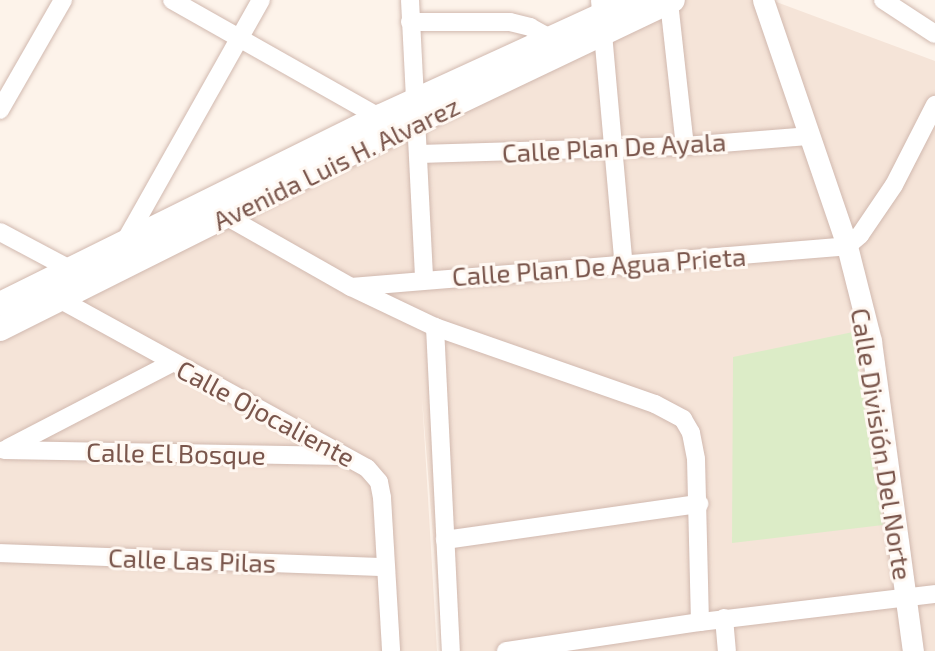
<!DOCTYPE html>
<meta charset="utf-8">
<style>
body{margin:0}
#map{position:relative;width:935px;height:651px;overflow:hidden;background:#fdf3ea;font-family:"Exo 2",sans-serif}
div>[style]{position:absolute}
.residential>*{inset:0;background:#f5e4d8}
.green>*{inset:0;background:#dcecc7}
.roads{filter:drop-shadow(0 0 2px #d1b9af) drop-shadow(0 0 2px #d1b9af)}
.minor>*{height:18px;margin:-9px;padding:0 9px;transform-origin:9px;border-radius:9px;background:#fff}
.tertiary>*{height:21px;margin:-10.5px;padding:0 10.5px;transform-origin:10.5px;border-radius:10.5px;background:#fff}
.secondary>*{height:24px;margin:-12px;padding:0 12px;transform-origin:12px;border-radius:12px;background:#fff}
span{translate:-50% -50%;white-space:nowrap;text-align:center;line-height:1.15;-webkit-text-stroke:6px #fff8f2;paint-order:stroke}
.street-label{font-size:26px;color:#7a564c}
</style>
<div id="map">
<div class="residential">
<i style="clip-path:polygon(676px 0,771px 0,935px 61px,935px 651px,442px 651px,422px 397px,437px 651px,0 651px,0 335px)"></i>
</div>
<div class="green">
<i style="clip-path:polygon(853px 332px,883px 525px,732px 543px,733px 357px)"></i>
</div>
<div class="roads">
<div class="minor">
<i style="left:172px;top:0;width:238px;rotate:29.5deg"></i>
<i style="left:410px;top:0;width:279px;rotate:87.1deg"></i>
<i style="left:600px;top:0;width:268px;rotate:84.9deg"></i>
<i style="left:883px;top:0;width:62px;rotate:33.2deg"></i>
<i style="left:669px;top:2px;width:145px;rotate:83.7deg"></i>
<i style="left:410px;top:22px;width:100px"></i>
<i style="left:510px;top:22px;width:21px;rotate:14deg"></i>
<i style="left:530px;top:27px;width:25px;rotate:29deg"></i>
<i style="left:0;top:110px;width:127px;rotate:-60.2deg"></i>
<i style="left:419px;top:154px;width:266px;rotate:-1.7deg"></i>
<i style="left:685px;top:146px;width:123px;rotate:-4.6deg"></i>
<i style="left:226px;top:216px;width:144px;rotate:29.6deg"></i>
<i style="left:351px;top:287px;width:93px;rotate:25.5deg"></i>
<i style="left:435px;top:327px;width:233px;rotate:19.3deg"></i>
<i style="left:655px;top:404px;width:32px;rotate:28deg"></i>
<i style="left:683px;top:419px;width:16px;rotate:60deg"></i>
<i style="left:691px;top:433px;width:26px;rotate:79deg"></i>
<i style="left:696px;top:459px;width:163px;rotate:88.6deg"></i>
<i style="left:0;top:232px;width:87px;rotate:28deg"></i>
<i style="left:124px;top:243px;width:279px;rotate:-60.6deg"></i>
<i style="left:351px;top:287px;width:498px;rotate:-4.7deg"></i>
<i style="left:847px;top:246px;width:17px;rotate:-40deg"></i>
<i style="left:860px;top:235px;width:60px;rotate:-55.8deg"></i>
<i style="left:894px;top:185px;width:90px;rotate:-62.9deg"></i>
<i style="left:52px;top:295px;width:359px;rotate:28.8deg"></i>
<i style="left:367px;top:468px;width:18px;rotate:49deg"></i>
<i style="left:379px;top:482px;width:16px;rotate:79deg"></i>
<i style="left:382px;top:498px;width:153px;rotate:86.6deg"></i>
<i style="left:435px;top:327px;width:324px;rotate:87.2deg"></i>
<i style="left:8px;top:448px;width:185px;rotate:-27.4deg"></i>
<i style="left:4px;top:450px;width:339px;rotate:1deg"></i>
<i style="left:445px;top:540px;width:257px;rotate:-8.1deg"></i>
<i style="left:0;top:553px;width:385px;rotate:2.1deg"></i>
<i style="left:724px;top:618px;width:33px;rotate:85deg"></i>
<i style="left:506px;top:651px;width:196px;rotate:-8.5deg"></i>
<i style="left:700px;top:622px;width:237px;rotate:-6.8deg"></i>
</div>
<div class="tertiary">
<i style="left:763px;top:0;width:260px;rotate:71.1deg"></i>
<i style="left:847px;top:246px;width:98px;rotate:75.8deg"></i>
<i style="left:871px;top:341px;width:313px;rotate:82.3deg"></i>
</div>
<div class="secondary">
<i style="left:0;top:304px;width:423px;rotate:-26.3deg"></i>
<i style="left:379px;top:117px;width:281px;rotate:-24.6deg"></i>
<i style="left:0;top:329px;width:387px;rotate:-26.6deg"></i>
<i style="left:346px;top:156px;width:362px;rotate:-25.5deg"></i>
</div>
</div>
<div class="street-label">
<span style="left:614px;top:147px;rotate:-3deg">Calle Plan De Ayala</span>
<span style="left:336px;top:163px;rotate:-26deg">Avenida Luis H. Alvarez</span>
<span style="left:599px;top:266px;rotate:-4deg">Calle Plan De Agua Prieta</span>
<span style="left:266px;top:413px;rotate:28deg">Calle Ojocaliente</span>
<span style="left:882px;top:444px;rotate:81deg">Calle División Del Norte</span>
<span style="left:176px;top:453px;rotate:1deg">Calle El Bosque</span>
<span style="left:192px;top:560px;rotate:2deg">Calle Las Pilas</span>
</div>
</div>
